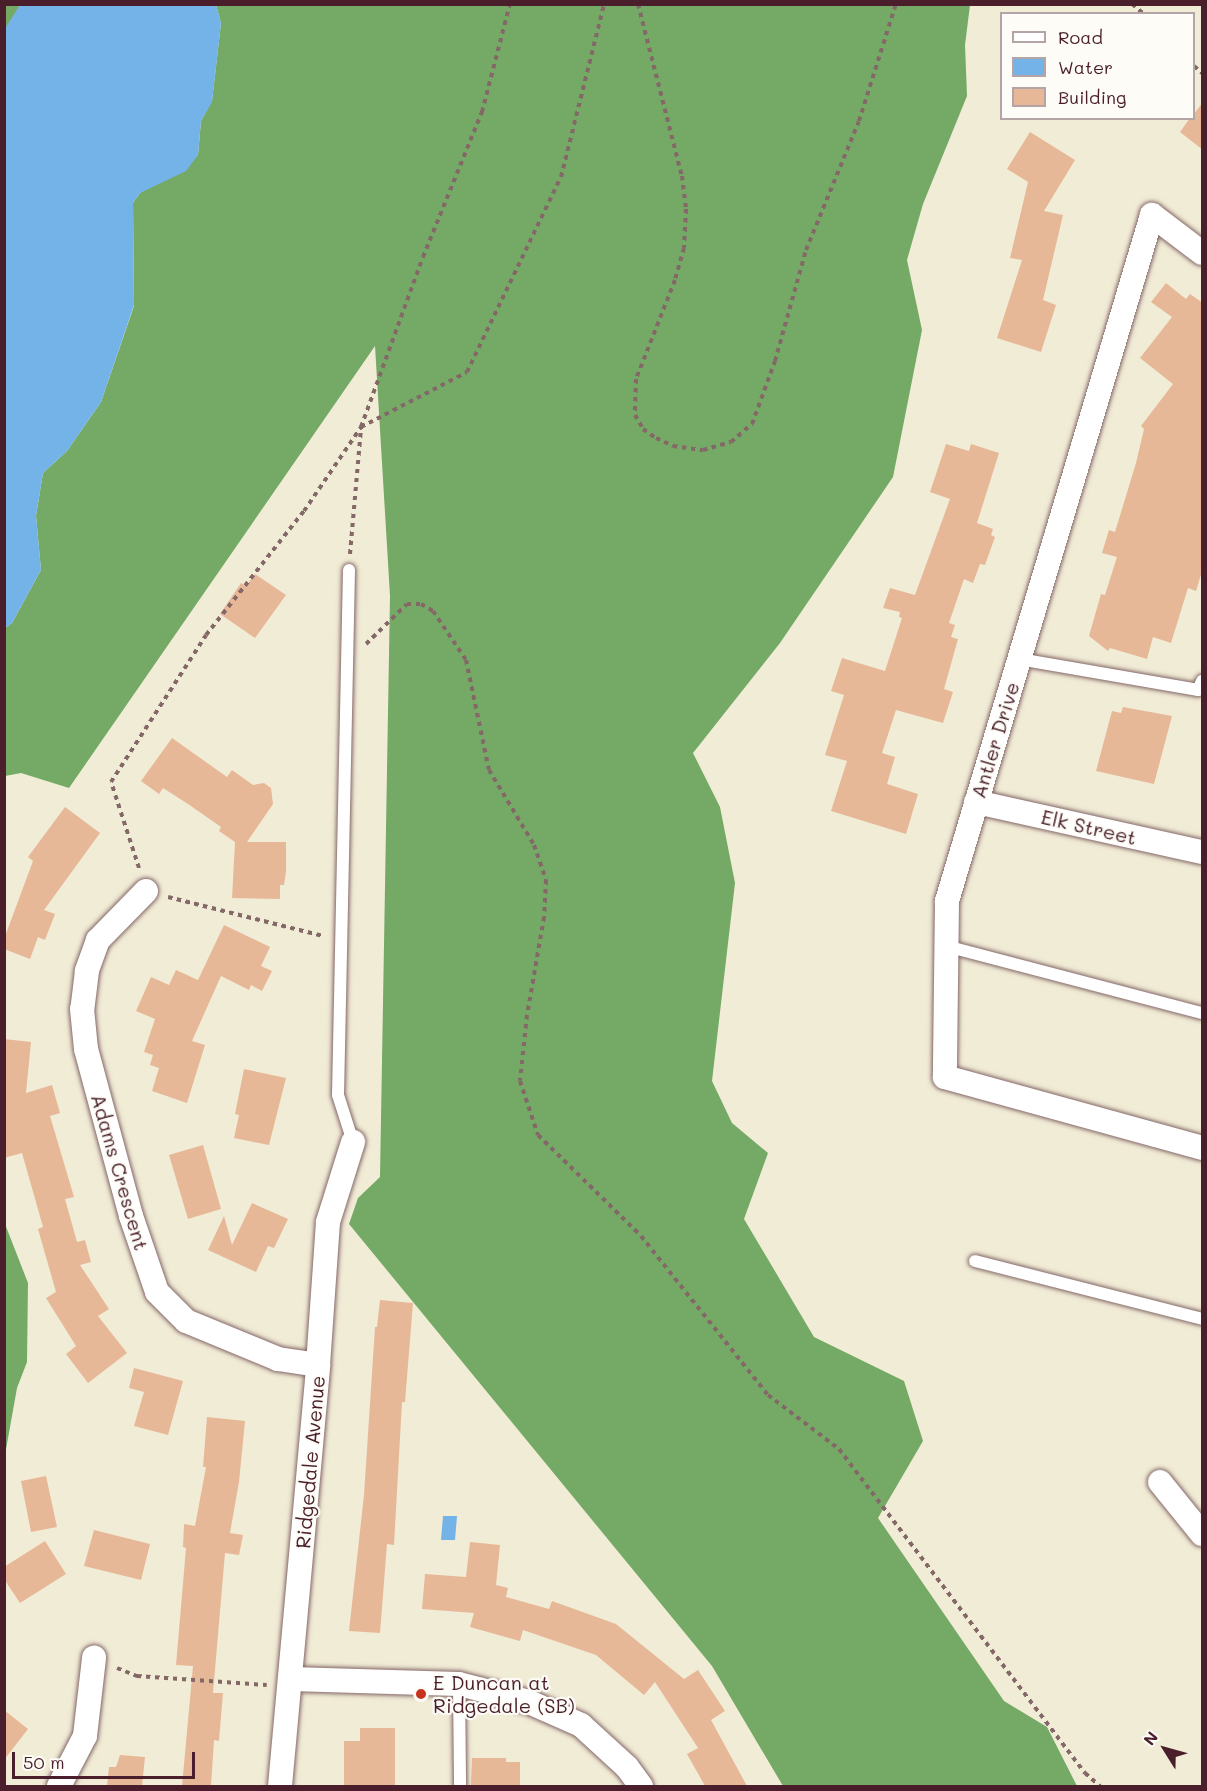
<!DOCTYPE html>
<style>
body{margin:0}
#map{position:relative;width:1207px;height:1791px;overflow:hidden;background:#f1ecd6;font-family:Mali,sans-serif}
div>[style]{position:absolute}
.forest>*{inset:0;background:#74a966}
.water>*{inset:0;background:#73b3e7}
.building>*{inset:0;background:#e7b898}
.path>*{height:4px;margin-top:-2px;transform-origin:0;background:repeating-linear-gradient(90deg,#846767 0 4.5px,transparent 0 9px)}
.roads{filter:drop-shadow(0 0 2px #846767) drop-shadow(0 0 2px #846767)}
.lane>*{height:12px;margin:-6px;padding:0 6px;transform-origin:6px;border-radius:6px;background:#fff}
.street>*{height:24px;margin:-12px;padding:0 12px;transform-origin:12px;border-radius:12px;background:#fff}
.dots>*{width:16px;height:16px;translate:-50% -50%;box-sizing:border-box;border:3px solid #fdfcf7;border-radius:50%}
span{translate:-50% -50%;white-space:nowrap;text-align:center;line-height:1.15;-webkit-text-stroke:4.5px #fdfcf7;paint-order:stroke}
.street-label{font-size:20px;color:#4a1f2b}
.poi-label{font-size:20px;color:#4a1f2b}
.left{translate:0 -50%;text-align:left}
.frame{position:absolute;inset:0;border:6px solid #4a1f2b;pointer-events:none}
.legend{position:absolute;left:1000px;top:12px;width:195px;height:108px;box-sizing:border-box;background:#fdfcf7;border:2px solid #b5a4a5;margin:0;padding:8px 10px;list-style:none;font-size:18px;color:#4a1f2b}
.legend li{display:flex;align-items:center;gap:12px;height:30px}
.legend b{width:30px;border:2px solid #b5a4a5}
.north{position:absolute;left:1135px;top:1719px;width:60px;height:60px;-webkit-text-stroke:4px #fdfcf7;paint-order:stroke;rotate:307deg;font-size:16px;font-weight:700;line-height:24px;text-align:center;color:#4a1f2b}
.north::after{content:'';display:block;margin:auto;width:21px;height:27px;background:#4a1f2b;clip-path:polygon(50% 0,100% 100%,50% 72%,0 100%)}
.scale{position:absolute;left:12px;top:1752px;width:183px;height:27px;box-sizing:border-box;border:3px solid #4a1f2b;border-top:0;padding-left:8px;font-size:18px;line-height:21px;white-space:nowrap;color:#4a1f2b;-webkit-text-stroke:4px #fdfcf7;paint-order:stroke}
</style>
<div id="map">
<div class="forest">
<i style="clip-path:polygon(4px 5px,20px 5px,5px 31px,4px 30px)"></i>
<i style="clip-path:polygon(216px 5px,970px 5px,965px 45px,967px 96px,923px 204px,907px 260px,922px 330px,893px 477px,780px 643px,693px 753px,720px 807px,735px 883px,712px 1081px,732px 1123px,768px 1153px,744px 1219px,814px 1337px,904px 1381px,923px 1441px,878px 1518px,1004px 1701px,1047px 1727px,1077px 1786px,783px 1786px,712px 1666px,349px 1224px,358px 1198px,380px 1177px,390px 596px,375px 346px,69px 788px,21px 773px,5px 776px,5px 628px,12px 623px,41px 570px,36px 516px,43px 473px,67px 451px,101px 402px,134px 306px,133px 203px,140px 193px,198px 155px,201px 121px,212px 101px,221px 23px)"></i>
<i style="clip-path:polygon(5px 1224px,28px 1283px,27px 1362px,17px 1388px,5px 1455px)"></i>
</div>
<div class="water">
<i style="clip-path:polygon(20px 5px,216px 5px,221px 23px,212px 102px,201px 121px,198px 155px,186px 171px,140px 193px,133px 203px,134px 305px,101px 402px,67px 451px,43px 473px,36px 516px,41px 570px,12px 623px,5px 628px,4px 30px)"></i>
<i style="clip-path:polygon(443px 1516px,457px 1516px,455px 1540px,441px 1540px)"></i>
</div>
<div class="building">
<i style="clip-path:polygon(1203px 102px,1203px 150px,1180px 132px,1190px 118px,1194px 118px,1194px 114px)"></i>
<i style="clip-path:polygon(1030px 132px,1075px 160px,1044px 211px,1063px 215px,1043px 300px,1056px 305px,1041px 352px,997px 338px,1022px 260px,1010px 258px,1028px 182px,1007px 169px)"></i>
<i style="clip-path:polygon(1166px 283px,1186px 299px,1190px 294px,1203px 303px,1203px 568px,1196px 591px,1188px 588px,1171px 643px,1153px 637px,1147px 659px,1110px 648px,1108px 651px,1089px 636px,1101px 594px,1105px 595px,1117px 557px,1102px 553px,1109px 530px,1115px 532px,1136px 463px,1144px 429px,1141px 426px,1173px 384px,1140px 358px,1172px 317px,1151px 302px)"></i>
<i style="clip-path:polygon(946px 444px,969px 451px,971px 444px,999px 453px,977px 523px,993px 529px,991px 535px,995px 537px,985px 565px,980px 564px,973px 583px,964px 579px,949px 623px,955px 625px,951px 637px,958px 639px,944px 689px,953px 692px,943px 723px,896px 710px,882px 753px,895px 757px,887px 784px,918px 794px,906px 834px,831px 811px,847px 761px,825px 755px,844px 695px,831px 691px,842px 658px,885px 671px,902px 618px,899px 617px,900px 612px,883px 608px,890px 588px,915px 595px,950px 499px,930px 492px)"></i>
<i style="clip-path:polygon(255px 574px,286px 595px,255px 638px,220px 614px,241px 583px,246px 586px)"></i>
<i style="clip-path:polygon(1123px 707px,1172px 716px,1154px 784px,1096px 771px,1112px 711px,1121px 713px)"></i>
<i style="clip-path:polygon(172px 738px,227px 777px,232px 770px,253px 785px,264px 783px,271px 788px,273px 804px,247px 842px,286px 842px,286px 871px,284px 885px,280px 885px,280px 899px,232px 898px,235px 842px,219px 831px,221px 827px,188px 804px,163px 788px,159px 794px,141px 781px)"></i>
<i style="clip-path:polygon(65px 807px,100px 833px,44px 910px,55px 914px,45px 940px,38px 937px,30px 959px,4px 949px,4px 939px,33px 861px,28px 857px)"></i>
<i style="clip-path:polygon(224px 925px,270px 947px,261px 966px,272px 971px,262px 991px,251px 985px,249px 990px,221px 976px,192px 1041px,205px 1045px,187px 1103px,152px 1091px,159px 1068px,150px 1065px,153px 1055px,144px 1052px,155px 1019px,136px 1011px,151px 977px,169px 985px,176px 970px,198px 980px)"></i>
<i style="clip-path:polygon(4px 1039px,31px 1042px,26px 1093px,52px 1085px,60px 1113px,50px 1116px,74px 1197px,65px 1199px,77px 1242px,85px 1240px,91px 1262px,80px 1265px,109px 1309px,98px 1316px,127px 1353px,88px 1383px,66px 1354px,76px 1346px,46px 1298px,56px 1292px,38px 1229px,43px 1227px,22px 1153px,4px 1158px)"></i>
<i style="clip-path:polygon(244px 1069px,286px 1078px,269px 1145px,234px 1138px,239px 1115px,235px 1114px)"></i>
<i style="clip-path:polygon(203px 1145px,221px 1209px,188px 1219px,169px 1155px)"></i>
<i style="clip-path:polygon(252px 1203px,288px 1219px,274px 1248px,268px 1246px,256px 1272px,208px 1250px,224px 1216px,232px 1245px)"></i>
<i style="clip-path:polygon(380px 1300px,413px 1303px,405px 1402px,402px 1402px,394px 1545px,387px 1544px,380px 1633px,349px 1631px,364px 1495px,375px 1327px,377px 1327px)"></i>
<i style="clip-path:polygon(134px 1368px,183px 1381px,168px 1435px,134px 1426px,144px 1392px,129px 1388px)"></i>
<i style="clip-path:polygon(207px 1417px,245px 1421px,239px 1482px,230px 1533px,243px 1535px,239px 1555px,225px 1553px,213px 1693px,223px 1693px,219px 1741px,214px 1740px,211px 1786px,182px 1786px,193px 1666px,176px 1665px,186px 1548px,183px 1547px,184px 1524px,195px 1526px,206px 1467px,203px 1467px)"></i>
<i style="clip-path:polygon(46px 1476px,57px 1527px,31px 1532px,21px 1481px)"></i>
<i style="clip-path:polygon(94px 1530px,150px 1544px,141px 1580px,84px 1566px)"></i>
<i style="clip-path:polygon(45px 1541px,66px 1574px,20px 1603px,4px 1579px,4px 1567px)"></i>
<i style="clip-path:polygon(470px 1542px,500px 1545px,496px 1585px,508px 1588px,506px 1597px,549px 1609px,552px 1601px,616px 1624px,684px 1679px,698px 1670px,725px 1711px,711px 1720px,747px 1786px,705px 1786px,687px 1754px,698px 1748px,655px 1682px,644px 1695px,596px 1655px,523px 1630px,520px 1641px,470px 1627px,474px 1613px,422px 1609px,425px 1574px,466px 1577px)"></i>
<i style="clip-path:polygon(4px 1710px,28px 1729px,4px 1760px)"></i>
<i style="clip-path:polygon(360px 1728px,395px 1728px,395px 1786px,344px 1786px,344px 1741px,360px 1741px)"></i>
<i style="clip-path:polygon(120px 1755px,145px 1757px,142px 1786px,107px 1786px,109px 1767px,116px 1767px)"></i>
<i style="clip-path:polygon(472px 1758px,506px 1758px,506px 1762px,520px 1762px,520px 1786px,471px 1786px)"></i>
</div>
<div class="path">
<i style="left:638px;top:4px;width:178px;rotate:75.7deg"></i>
<i style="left:682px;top:176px;width:33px;rotate:83deg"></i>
<i style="left:686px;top:209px;width:39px;rotate:93deg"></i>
<i style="left:684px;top:248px;width:33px;rotate:106deg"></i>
<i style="left:675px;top:280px;width:106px;rotate:111.5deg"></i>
<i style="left:636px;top:379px;width:36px;rotate:92deg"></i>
<i style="left:635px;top:415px;width:16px;rotate:60deg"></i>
<i style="left:643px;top:429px;width:16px;rotate:35deg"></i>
<i style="left:656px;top:438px;width:19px;rotate:25deg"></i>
<i style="left:673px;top:446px;width:30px;rotate:8deg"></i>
<i style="left:703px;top:450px;width:29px;rotate:-16deg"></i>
<i style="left:731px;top:442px;width:28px;rotate:-41deg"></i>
<i style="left:752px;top:424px;width:67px;rotate:-69.9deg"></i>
<i style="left:775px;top:361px;width:115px;rotate:-74.4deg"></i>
<i style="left:806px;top:250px;width:139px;rotate:-67.7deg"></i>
<i style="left:859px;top:121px;width:123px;rotate:-72.5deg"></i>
<i style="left:1132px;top:4px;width:16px;rotate:40deg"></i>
<i style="left:1194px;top:66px;width:11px;rotate:41deg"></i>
<i style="left:350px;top:554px;width:127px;rotate:-85deg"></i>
<i style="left:361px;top:427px;width:181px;rotate:-70deg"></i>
<i style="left:423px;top:257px;width:157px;rotate:-67.9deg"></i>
<i style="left:482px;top:112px;width:112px;rotate:-75.5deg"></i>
<i style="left:366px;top:644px;width:57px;rotate:-44.3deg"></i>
<i style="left:407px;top:604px;width:14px"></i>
<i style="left:421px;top:604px;width:14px;rotate:30deg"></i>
<i style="left:433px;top:611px;width:59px;rotate:56deg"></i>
<i style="left:466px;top:660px;width:112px;rotate:78.2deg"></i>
<i style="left:489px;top:770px;width:87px;rotate:59deg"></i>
<i style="left:534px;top:845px;width:37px;rotate:71deg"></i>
<i style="left:546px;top:880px;width:37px;rotate:93deg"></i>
<i style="left:544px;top:917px;width:99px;rotate:99.8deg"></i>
<i style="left:527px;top:1015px;width:66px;rotate:96.1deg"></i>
<i style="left:520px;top:1081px;width:57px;rotate:71.6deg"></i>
<i style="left:538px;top:1135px;width:144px;rotate:44.4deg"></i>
<i style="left:641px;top:1236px;width:203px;rotate:51.4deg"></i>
<i style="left:768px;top:1395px;width:89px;rotate:37.3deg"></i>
<i style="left:839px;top:1449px;width:407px;rotate:52.8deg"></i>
<i style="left:1085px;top:1773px;width:20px;rotate:41deg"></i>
<i style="left:139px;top:868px;width:90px;rotate:-108deg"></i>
<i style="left:111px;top:782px;width:175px;rotate:-57.1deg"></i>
<i style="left:206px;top:635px;width:158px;rotate:-51.7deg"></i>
<i style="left:304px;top:511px;width:102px;rotate:-55.8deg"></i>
<i style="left:361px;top:427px;width:119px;rotate:-27.4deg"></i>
<i style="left:467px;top:372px;width:216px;rotate:-64.3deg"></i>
<i style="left:561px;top:177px;width:178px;rotate:-76deg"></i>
<i style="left:168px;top:897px;width:160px;rotate:14.1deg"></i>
<i style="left:117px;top:1668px;width:22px;rotate:22deg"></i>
<i style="left:137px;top:1676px;width:130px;rotate:4deg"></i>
</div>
<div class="roads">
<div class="lane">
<i style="left:349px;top:570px;width:525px;rotate:91.2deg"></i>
<i style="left:338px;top:1095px;width:49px;rotate:72.3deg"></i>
<i style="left:1019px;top:659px;width:182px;rotate:9.8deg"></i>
<i style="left:1198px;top:690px;width:10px;rotate:-66deg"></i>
<i style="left:946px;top:946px;width:265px;rotate:14.7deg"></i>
<i style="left:975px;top:1261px;width:234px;rotate:14.3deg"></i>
<i style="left:459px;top:1684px;width:102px;rotate:89.4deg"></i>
</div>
<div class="street">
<i style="left:1202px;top:253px;width:63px;rotate:-142.8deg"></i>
<i style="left:1152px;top:215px;width:716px;rotate:106.64deg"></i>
<i style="left:947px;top:901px;width:176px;rotate:90.7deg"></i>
<i style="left:945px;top:1077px;width:267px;rotate:15.4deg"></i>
<i style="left:976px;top:802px;width:231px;rotate:12.5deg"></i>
<i style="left:146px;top:891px;width:69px;rotate:134.4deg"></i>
<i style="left:98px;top:940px;width:33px;rotate:110deg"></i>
<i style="left:87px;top:971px;width:38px;rotate:97deg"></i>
<i style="left:82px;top:1009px;width:40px;rotate:84.3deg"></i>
<i style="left:86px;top:1049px;width:173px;rotate:74.9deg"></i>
<i style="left:131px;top:1216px;width:80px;rotate:71.1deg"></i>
<i style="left:157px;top:1292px;width:41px;rotate:45deg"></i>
<i style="left:186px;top:1321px;width:100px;rotate:22.4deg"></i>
<i style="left:278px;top:1359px;width:40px;rotate:8.5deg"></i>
<i style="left:1160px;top:1482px;width:67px;rotate:51.1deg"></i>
<i style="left:291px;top:1679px;width:168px;rotate:1.7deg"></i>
<i style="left:459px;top:1684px;width:72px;rotate:14.4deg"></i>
<i style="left:529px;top:1702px;width:57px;rotate:23.9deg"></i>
<i style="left:581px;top:1725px;width:62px;rotate:42.4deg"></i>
<i style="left:627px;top:1767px;width:24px;rotate:54deg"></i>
<i style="left:59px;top:1786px;width:56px;rotate:-62.5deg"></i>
<i style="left:85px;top:1736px;width:79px;rotate:-83.4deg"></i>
<i style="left:280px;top:1786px;width:423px;rotate:-84.8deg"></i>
<i style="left:318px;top:1365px;width:143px;rotate:-86deg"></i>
<i style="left:328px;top:1222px;width:84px;rotate:-72.6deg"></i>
</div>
</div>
<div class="dots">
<i style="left:421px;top:1694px;background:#c8321e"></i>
</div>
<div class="street-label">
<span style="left:995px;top:740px;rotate:-73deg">Antler Drive</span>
<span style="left:1089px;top:827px;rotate:13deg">Elk Street</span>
<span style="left:120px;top:1172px;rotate:74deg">Adams Crescent</span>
<span style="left:310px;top:1462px;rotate:-85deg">Ridgedale Avenue</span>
</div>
<div class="poi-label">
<span class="left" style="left:433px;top:1694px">E Duncan at<br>Ridgedale (SB)</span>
</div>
<div class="frame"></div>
<ul class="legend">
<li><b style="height:8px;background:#fff"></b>Road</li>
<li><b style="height:16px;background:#73b3e7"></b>Water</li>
<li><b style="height:16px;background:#e7b898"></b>Building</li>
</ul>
<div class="north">N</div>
<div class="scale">50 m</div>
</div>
